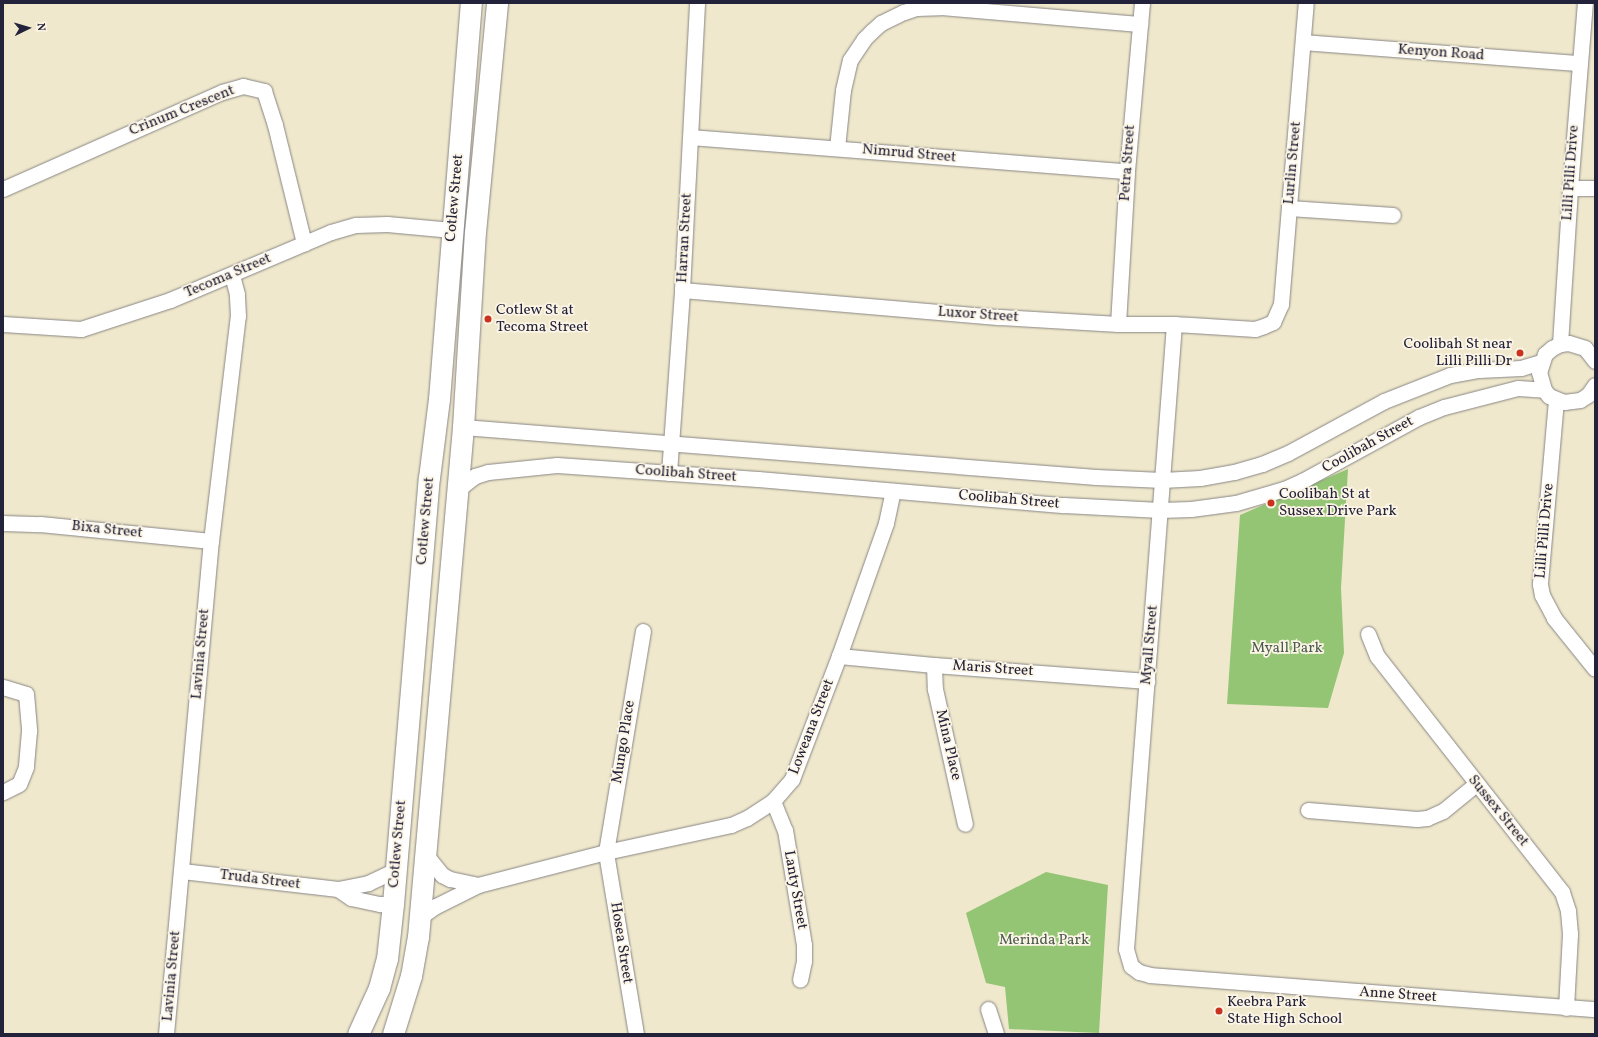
<!DOCTYPE html>
<style>
body{margin:0}
#map{position:relative;width:1598px;height:1037px;overflow:hidden;background:#efe8cc;font-family:Vollkorn,serif}
div>[style]{position:absolute}
.green>*{inset:0;background:#94c575}
.roads{filter:drop-shadow(0 0 1px #888584) drop-shadow(0 0 1px #888584)}
.minor>*{height:15px;margin:-7.5px;padding:0 7.5px;transform-origin:7.5px;border-radius:7.5px;background:#fff}
.secondary>*{height:21px;margin:-10.5px;padding:0 10.5px;transform-origin:10.5px;border-radius:10.5px;background:#fff}
.dots>*{width:11px;height:11px;translate:-50% -50%;box-sizing:border-box;border:2px solid #fcf5e5;border-radius:50%}
span{translate:-50% -50%;white-space:nowrap;text-align:center;line-height:1.15;-webkit-text-stroke:3.5px #fcf5e5;paint-order:stroke}
.street-label{font-size:15px;color:#22223b}
.poi-label{font-size:15px;color:#22223b}
.left{translate:0 -50%;text-align:left}
.right{translate:-100% -50%;text-align:right}
.park-label{font-size:15px;color:#4a5b4f}
.frame{position:absolute;inset:0;border:4px solid #22223b;pointer-events:none}
.north{position:absolute;left:8px;top:8px;width:40px;height:40px;-webkit-text-stroke:3px #fcf5e5;paint-order:stroke;rotate:85deg;font-size:11px;font-weight:700;line-height:16px;text-align:center;color:#22223b}
.north::after{content:'';display:block;margin:auto;width:14px;height:18px;background:#22223b;clip-path:polygon(50% 0,100% 100%,50% 72%,0 100%)}
</style>
<div id="map">
<div class="green">
<i style="clip-path:polygon(1348px 469px,1341px 588px,1344px 653px,1328px 708px,1227px 704px,1240px 515px)"></i>
<i style="clip-path:polygon(1046px 872px,1108px 885px,1099px 1033px,1009px 1029px,1005px 987px,986px 983px,966px 913px)"></i>
</div>
<div class="roads">
<div class="minor">
<i style="left:1303px;top:42px;width:277px;rotate:4.4deg"></i>
<i style="left:691px;top:137px;width:437px;rotate:4.5deg"></i>
<i style="left:837px;top:148px;width:58px;rotate:-84.1deg"></i>
<i style="left:843px;top:90px;width:31px;rotate:-77deg"></i>
<i style="left:850px;top:60px;width:25px;rotate:-56deg"></i>
<i style="left:864px;top:39px;width:11px;rotate:-45deg"></i>
<i style="left:872px;top:31px;width:12px;rotate:-42deg"></i>
<i style="left:881px;top:23px;width:25px;rotate:-26deg"></i>
<i style="left:904px;top:12px;width:13px;rotate:-18deg"></i>
<i style="left:916px;top:8px;width:24px;rotate:-2deg"></i>
<i style="left:940px;top:7px;width:201px;rotate:4.9deg"></i>
<i style="left:1570px;top:188px;width:25px"></i>
<i style="left:3px;top:189px;width:240px;rotate:-23.9deg"></i>
<i style="left:222px;top:92px;width:22px;rotate:-16deg"></i>
<i style="left:243px;top:86px;width:22px;rotate:13deg"></i>
<i style="left:264px;top:91px;width:36px;rotate:72deg"></i>
<i style="left:275px;top:125px;width:122px;rotate:76.2deg"></i>
<i style="left:1289px;top:208px;width:104px;rotate:3.9deg"></i>
<i style="left:682px;top:290px;width:319px;rotate:4.9deg"></i>
<i style="left:1000px;top:317px;width:118px;rotate:3.4deg"></i>
<i style="left:1118px;top:324px;width:56px"></i>
<i style="left:1174px;top:324px;width:81px;rotate:3.5deg"></i>
<i style="left:1255px;top:329px;width:9px;rotate:-18deg"></i>
<i style="left:1264px;top:326px;width:10px;rotate:-24deg"></i>
<i style="left:1273px;top:322px;width:20px;rotate:-66deg"></i>
<i style="left:1281px;top:304px;width:302px;rotate:-85.3deg"></i>
<i style="left:3px;top:324px;width:78px;rotate:3.7deg"></i>
<i style="left:81px;top:329px;width:94px;rotate:-18deg"></i>
<i style="left:170px;top:300px;width:175px;rotate:-22.9deg"></i>
<i style="left:331px;top:232px;width:26px;rotate:-16deg"></i>
<i style="left:356px;top:225px;width:31px;rotate:-2deg"></i>
<i style="left:387px;top:224px;width:65px;rotate:5.3deg"></i>
<i style="left:1118px;top:324px;width:153px;rotate:-86.6deg"></i>
<i style="left:1127px;top:171px;width:169px;rotate:-84.9deg"></i>
<i style="left:1174px;top:324px;width:627px;rotate:94.39deg"></i>
<i style="left:1126px;top:949px;width:18px;rotate:74deg"></i>
<i style="left:1131px;top:966px;width:10px;rotate:37deg"></i>
<i style="left:1139px;top:972px;width:11px;rotate:15deg"></i>
<i style="left:1150px;top:975px;width:446px;rotate:4.4deg"></i>
<i style="left:1560px;top:344px;width:156px;rotate:-86.3deg"></i>
<i style="left:1570px;top:188px;width:186px;rotate:-85.4deg"></i>
<i style="left:1595px;top:361px;width:16px;rotate:-128deg"></i>
<i style="left:1585px;top:348px;width:17px;rotate:-163deg"></i>
<i style="left:1569px;top:343px;width:9px;rotate:174deg"></i>
<i style="left:1560px;top:344px;width:9px;rotate:153deg"></i>
<i style="left:1552px;top:348px;width:9px;rotate:139deg"></i>
<i style="left:1545px;top:354px;width:19px;rotate:108deg"></i>
<i style="left:1539px;top:372px;width:19px;rotate:74deg"></i>
<i style="left:1544px;top:390px;width:8px;rotate:50deg"></i>
<i style="left:1549px;top:396px;width:16px;rotate:22deg"></i>
<i style="left:1564px;top:402px;width:16px;rotate:-7deg"></i>
<i style="left:1580px;top:400px;width:9px;rotate:-32deg"></i>
<i style="left:1588px;top:395px;width:12px;rotate:-55deg"></i>
<i style="left:1556px;top:400px;width:185px;rotate:95deg"></i>
<i style="left:1540px;top:584px;width:11px;rotate:80deg"></i>
<i style="left:1542px;top:595px;width:26px;rotate:62deg"></i>
<i style="left:1554px;top:618px;width:65px;rotate:51.2deg"></i>
<i style="left:463px;top:427px;width:635px;rotate:4.52deg"></i>
<i style="left:1096px;top:477px;width:66px;rotate:2.6deg"></i>
<i style="left:1162px;top:480px;width:38px;rotate:-3deg"></i>
<i style="left:1200px;top:478px;width:35px;rotate:-10deg"></i>
<i style="left:1234px;top:472px;width:29px;rotate:-16deg"></i>
<i style="left:1262px;top:464px;width:28px;rotate:-23deg"></i>
<i style="left:1288px;top:453px;width:109px;rotate:-28.4deg"></i>
<i style="left:1384px;top:401px;width:71px;rotate:-21.5deg"></i>
<i style="left:1450px;top:375px;width:29px;rotate:-10deg"></i>
<i style="left:1479px;top:370px;width:42px;rotate:-2.7deg"></i>
<i style="left:1521px;top:368px;width:21px;rotate:-17deg"></i>
<i style="left:669px;top:473px;width:183px;rotate:-85.9deg"></i>
<i style="left:682px;top:290px;width:287px;rotate:-87deg"></i>
<i style="left:457px;top:490px;width:23px;rotate:-38deg"></i>
<i style="left:475px;top:476px;width:14px;rotate:-17deg"></i>
<i style="left:488px;top:472px;width:69px;rotate:-5.8deg"></i>
<i style="left:557px;top:465px;width:201px;rotate:4deg"></i>
<i style="left:758px;top:479px;width:307px;rotate:4.9deg"></i>
<i style="left:1064px;top:505px;width:96px;rotate:3deg"></i>
<i style="left:1160px;top:510px;width:31px;rotate:-2deg"></i>
<i style="left:1191px;top:509px;width:45px;rotate:-7.6deg"></i>
<i style="left:1236px;top:503px;width:50px;rotate:-16.3deg"></i>
<i style="left:1284px;top:489px;width:20px;rotate:-24deg"></i>
<i style="left:1302px;top:481px;width:133px;rotate:-28.7deg"></i>
<i style="left:1419px;top:417px;width:27px;rotate:-22deg"></i>
<i style="left:1444px;top:407px;width:76px;rotate:-14.4deg"></i>
<i style="left:1518px;top:388px;width:26px;rotate:4deg"></i>
<i style="left:3px;top:523px;width:37px;rotate:2deg"></i>
<i style="left:40px;top:524px;width:172px;rotate:5.7deg"></i>
<i style="left:1368px;top:634px;width:24px;rotate:68deg"></i>
<i style="left:1377px;top:656px;width:300px;rotate:51.9deg"></i>
<i style="left:1562px;top:892px;width:20px;rotate:72deg"></i>
<i style="left:1568px;top:911px;width:23px;rotate:85deg"></i>
<i style="left:1570px;top:934px;width:74px;rotate:93.1deg"></i>
<i style="left:839px;top:656px;width:95px;rotate:5.4deg"></i>
<i style="left:934px;top:665px;width:214px;rotate:4.3deg"></i>
<i style="left:934px;top:665px;width:24px;rotate:88deg"></i>
<i style="left:935px;top:689px;width:138px;rotate:77.5deg"></i>
<i style="left:3px;top:687px;width:24px;rotate:17deg"></i>
<i style="left:26px;top:694px;width:37px;rotate:85deg"></i>
<i style="left:29px;top:731px;width:36px;rotate:95deg"></i>
<i style="left:26px;top:767px;width:18px;rotate:112deg"></i>
<i style="left:19px;top:784px;width:18px;rotate:153deg"></i>
<i style="left:773px;top:801px;width:31px;rotate:68deg"></i>
<i style="left:785px;top:830px;width:117px;rotate:80.6deg"></i>
<i style="left:804px;top:945px;width:16px;rotate:90deg"></i>
<i style="left:804px;top:961px;width:19px;rotate:102deg"></i>
<i style="left:1308px;top:810px;width:109px;rotate:4.7deg"></i>
<i style="left:1417px;top:819px;width:10px;rotate:-6deg"></i>
<i style="left:1427px;top:818px;width:17px;rotate:-24deg"></i>
<i style="left:1443px;top:811px;width:43px;rotate:-39.3deg"></i>
<i style="left:426px;top:855px;width:26px;rotate:51deg"></i>
<i style="left:442px;top:875px;width:9px;rotate:27deg"></i>
<i style="left:450px;top:879px;width:29px;rotate:12deg"></i>
<i style="left:182px;top:871px;width:157px;rotate:6.6deg"></i>
<i style="left:338px;top:889px;width:31px;rotate:-11deg"></i>
<i style="left:368px;top:883px;width:31px;rotate:-25deg"></i>
<i style="left:338px;top:889px;width:16px;rotate:35deg"></i>
<i style="left:351px;top:898px;width:30px;rotate:12deg"></i>
<i style="left:380px;top:904px;width:13px"></i>
<i style="left:420px;top:917px;width:19px;rotate:-35deg"></i>
<i style="left:436px;top:906px;width:47px;rotate:-26.6deg"></i>
<i style="left:478px;top:885px;width:132px;rotate:-14.5deg"></i>
<i style="left:606px;top:852px;width:128px;rotate:-12.2deg"></i>
<i style="left:731px;top:825px;width:17px;rotate:-24deg"></i>
<i style="left:747px;top:818px;width:31px;rotate:-33deg"></i>
<i style="left:773px;top:801px;width:29px;rotate:-49deg"></i>
<i style="left:792px;top:779px;width:132px;rotate:-69.1deg"></i>
<i style="left:839px;top:656px;width:141px;rotate:-70.5deg"></i>
<i style="left:886px;top:523px;width:33px;rotate:-78deg"></i>
<i style="left:988px;top:1009px;width:26px;rotate:72deg"></i>
<i style="left:166px;top:1034px;width:495px;rotate:-84.8deg"></i>
<i style="left:211px;top:541px;width:227px;rotate:-83.2deg"></i>
<i style="left:238px;top:316px;width:22px;rotate:-93deg"></i>
<i style="left:237px;top:294px;width:20px;rotate:-105deg"></i>
<i style="left:636px;top:1034px;width:184px;rotate:-99.4deg"></i>
<i style="left:606px;top:852px;width:224px;rotate:-80.5deg"></i>
</div>
<div class="secondary">
<i style="left:358px;top:1034px;width:51px;rotate:-65.5deg"></i>
<i style="left:379px;top:988px;width:30px;rotate:-75deg"></i>
<i style="left:387px;top:959px;width:55px;rotate:-83.8deg"></i>
<i style="left:393px;top:904px;width:428px;rotate:-85.2deg"></i>
<i style="left:429px;top:478px;width:80px;rotate:-82.8deg"></i>
<i style="left:439px;top:399px;width:397px;rotate:-85.4deg"></i>
<i style="left:393px;top:1034px;width:61px;rotate:-72.8deg"></i>
<i style="left:411px;top:976px;width:40px;rotate:-80deg"></i>
<i style="left:418px;top:937px;width:512px;rotate:-84.96deg"></i>
<i style="left:463px;top:427px;width:195px;rotate:-86.5deg"></i>
<i style="left:475px;top:232px;width:230px;rotate:-84.5deg"></i>
</div>
</div>
<div class="dots">
<i style="left:488px;top:319px;background:#c8321e"></i>
<i style="left:1520px;top:353px;background:#c8321e"></i>
<i style="left:1271px;top:503px;background:#c8321e"></i>
<i style="left:1219px;top:1011px;background:#c8321e"></i>
</div>
<div class="street-label">
<span style="left:1441px;top:53px;rotate:4deg">Kenyon Road</span>
<span style="left:182px;top:111px;rotate:-22deg">Crinum Crescent</span>
<span style="left:909px;top:154px;rotate:5deg">Nimrud Street</span>
<span style="left:1128px;top:163px;rotate:-86deg">Petra Street</span>
<span style="left:1293px;top:163px;rotate:-85deg">Lurlin Street</span>
<span style="left:1571px;top:173px;rotate:-86deg">Lilli Pilli Drive</span>
<span style="left:455px;top:198px;rotate:-85deg">Cotlew Street</span>
<span style="left:685px;top:238px;rotate:-87deg">Harran Street</span>
<span style="left:228px;top:276px;rotate:-23deg">Tecoma Street</span>
<span style="left:978px;top:315px;rotate:4deg">Luxor Street</span>
<span style="left:1368px;top:445px;rotate:-29deg">Coolibah Street</span>
<span style="left:686px;top:474px;rotate:4deg">Coolibah Street</span>
<span style="left:1009px;top:500px;rotate:5deg">Coolibah Street</span>
<span style="left:426px;top:521px;rotate:-85deg">Cotlew Street</span>
<span style="left:107px;top:530px;rotate:6deg">Bixa Street</span>
<span style="left:1545px;top:531px;rotate:-85deg">Lilli Pilli Drive</span>
<span style="left:1150px;top:645px;rotate:-85deg">Myall Street</span>
<span style="left:201px;top:654px;rotate:-85deg">Lavinia Street</span>
<span style="left:993px;top:669px;rotate:4deg">Maris Street</span>
<span style="left:812px;top:727px;rotate:-69deg">Loweana Street</span>
<span style="left:624px;top:742px;rotate:-81deg">Mungo Place</span>
<span style="left:948px;top:745px;rotate:77deg">Mina Place</span>
<span style="left:1498px;top:811px;rotate:51deg">Sussex Street</span>
<span style="left:398px;top:844px;rotate:-85deg">Cotlew Street</span>
<span style="left:260px;top:880px;rotate:7deg">Truda Street</span>
<span style="left:795px;top:890px;rotate:80deg">Lanty Street</span>
<span style="left:621px;top:943px;rotate:81deg">Hosea Street</span>
<span style="left:172px;top:976px;rotate:-85deg">Lavinia Street</span>
<span style="left:1398px;top:995px;rotate:4deg">Anne Street</span>
</div>
<div class="poi-label">
<span class="left" style="left:496px;top:319px">Cotlew St at<br>Tecoma Street</span>
<span class="right" style="left:1512px;top:353px">Coolibah St near<br>Lilli Pilli Dr</span>
<span class="left" style="left:1279px;top:503px">Coolibah St at<br>Sussex Drive Park</span>
<span class="left" style="left:1227px;top:1011px">Keebra Park<br>State High School</span>
</div>
<div class="park-label">
<span style="left:1287px;top:649px">Myall Park</span>
<span style="left:1044px;top:941px">Merinda Park</span>
</div>
<div class="frame"></div>
<div class="north">N</div>
</div>
